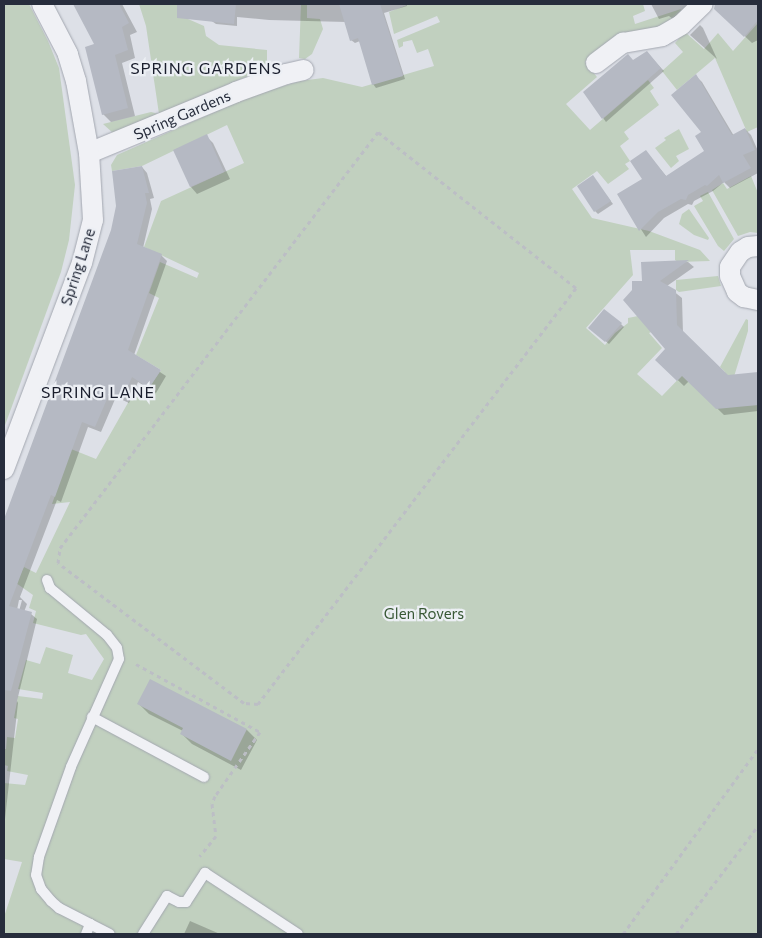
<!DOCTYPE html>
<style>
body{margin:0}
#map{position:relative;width:762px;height:938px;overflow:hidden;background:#dde0e7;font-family:Commissioner,sans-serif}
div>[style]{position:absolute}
.green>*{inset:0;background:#c1d0bf}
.shadow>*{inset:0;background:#0003}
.building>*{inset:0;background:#b5b9c3}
.path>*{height:3px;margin-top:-1.5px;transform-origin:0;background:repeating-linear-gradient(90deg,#bcbec5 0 4px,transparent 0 8px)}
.roads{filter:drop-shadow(0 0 1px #a3a7b0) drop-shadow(0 0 1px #a3a7b0)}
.lane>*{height:10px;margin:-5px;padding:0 5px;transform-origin:5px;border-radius:5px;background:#f0f1f5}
.street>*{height:20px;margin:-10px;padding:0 10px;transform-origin:10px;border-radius:10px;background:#f0f1f5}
span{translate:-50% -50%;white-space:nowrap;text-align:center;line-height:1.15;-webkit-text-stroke:4.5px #eceff4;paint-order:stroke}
.street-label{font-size:15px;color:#272d3c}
.park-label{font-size:15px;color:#385835}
.neighbourhood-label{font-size:16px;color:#1a1e2d;letter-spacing:1px}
.frame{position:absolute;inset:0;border:5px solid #272d3c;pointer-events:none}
</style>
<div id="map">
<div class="green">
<i style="clip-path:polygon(4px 4px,29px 4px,48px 41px,59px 68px,75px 185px,69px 240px,61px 272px,4px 428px)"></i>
<i style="clip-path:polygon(139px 4px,189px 4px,188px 19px,204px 26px,206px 36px,219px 45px,267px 50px,267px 68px,113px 133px,103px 124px,151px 112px,159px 114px,146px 26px)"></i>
<i style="clip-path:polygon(301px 4px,307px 4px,307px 18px,320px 19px,323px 29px,312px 54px,305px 59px,299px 58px)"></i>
<i style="clip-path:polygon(410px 4px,643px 4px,645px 11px,633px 16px,635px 24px,681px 9px,680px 15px,665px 25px,619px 35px,585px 62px,597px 77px,566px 104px,590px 130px,648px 80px,654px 88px,650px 91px,659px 105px,624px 132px,629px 139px,620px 146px,630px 161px,625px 164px,629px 169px,608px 184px,597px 171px,572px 189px,592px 218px,649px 231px,700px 250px,710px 261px,678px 262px,675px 260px,675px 250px,630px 250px,633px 275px,586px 328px,605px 345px,615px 333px,628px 323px,628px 318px,648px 314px,672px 323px,649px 333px,662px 348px,637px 374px,662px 396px,692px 365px,721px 377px,725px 372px,720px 367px,746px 319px,748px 320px,748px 331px,725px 406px,758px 405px,758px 934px,4px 934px,4px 917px,22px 862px,4px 859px,4px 783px,25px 785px,28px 775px,7px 771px,8px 766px,4px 765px,4px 749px,6px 749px,7px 737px,15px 738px,18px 719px,14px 718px,18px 696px,42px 699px,43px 693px,18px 689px,26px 660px,40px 664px,46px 647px,73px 655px,68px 673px,92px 680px,104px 659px,86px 634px,81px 635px,33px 623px,36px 611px,29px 608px,33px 595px,16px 583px,24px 567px,36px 573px,70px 502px,52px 504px,71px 449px,96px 459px,129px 401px,149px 388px,161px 370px,136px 355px,159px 298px,149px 293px,160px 262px,197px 278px,199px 273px,144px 247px,161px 201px,244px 163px,227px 125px,142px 166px,112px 171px,111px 165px,117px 155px,253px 95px,300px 81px,323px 78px,362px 87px,434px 66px,428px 49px,417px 53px,412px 40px,403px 42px,403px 46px,399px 48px,397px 40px,440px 22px,437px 16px,394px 34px,389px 12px)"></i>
<i style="clip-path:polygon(758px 23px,758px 127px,747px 132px,715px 58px,677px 90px,662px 71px,683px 52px,675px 43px,685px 32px,704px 49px,718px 33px,733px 51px)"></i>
<i style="clip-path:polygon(679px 129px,689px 149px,676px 156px,679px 161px,671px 168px,655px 148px,666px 140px,664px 138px)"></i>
<i style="clip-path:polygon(751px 176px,758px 193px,758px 233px,750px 232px,738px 236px,712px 190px,723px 183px,727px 189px)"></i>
<i style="clip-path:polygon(708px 192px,734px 239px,724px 251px,718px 246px,694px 206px,703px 201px,700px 196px)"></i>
<i style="clip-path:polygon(689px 209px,709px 238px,708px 240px,694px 235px,679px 224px,682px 214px)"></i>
<i style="clip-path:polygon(718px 276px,721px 286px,679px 292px,676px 290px,676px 280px)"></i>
</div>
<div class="shadow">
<i style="clip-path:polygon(74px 4px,122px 4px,137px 32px,130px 35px,135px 58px,122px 63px,135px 116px,111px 122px,103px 114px,96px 45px)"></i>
<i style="clip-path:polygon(193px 4px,407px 4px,407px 6px,384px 13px,405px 79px,376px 88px,373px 84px,360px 41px,355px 43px,351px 40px,346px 22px,269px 20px,237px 17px,237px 26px,216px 24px,193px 8px)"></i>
<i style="clip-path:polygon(651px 4px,692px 4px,674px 20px,669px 16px,659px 19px)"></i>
<i style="clip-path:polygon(715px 4px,758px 4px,758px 40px,752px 43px,715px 8px)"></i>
<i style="clip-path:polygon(700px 25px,703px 28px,717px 59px,690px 35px)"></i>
<i style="clip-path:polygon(650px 56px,664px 71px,606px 122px,585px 93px,633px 61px)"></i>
<i style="clip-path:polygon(696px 76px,702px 82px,734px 136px,745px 129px,751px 135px,758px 151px,758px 173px,730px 188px,724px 182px,713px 191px,694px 201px,692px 205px,688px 204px,664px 218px,646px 237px,619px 195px,644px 180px,646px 152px,667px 177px,706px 151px)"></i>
<i style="clip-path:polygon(206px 136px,213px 143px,230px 179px,197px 194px,191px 187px,175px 150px)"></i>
<i style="clip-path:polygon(evenodd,142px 167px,147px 173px,154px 198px,150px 199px,152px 209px,143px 248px,161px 255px,167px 261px,134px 355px,166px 376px,156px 393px,138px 382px,129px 403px,116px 397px,101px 432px,88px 427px,61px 502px,57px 500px,20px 597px,27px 604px,24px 612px,31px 614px,37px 619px,17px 701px,18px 703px,4px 828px,4px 525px,112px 230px,142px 167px,19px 600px,22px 600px,18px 615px,16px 615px,19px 600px)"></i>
<i style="clip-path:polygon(595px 180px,613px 204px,598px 214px,595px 211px)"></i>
<i style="clip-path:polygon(688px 262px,694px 267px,667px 286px,682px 298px,683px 333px,728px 376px,758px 373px,758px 411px,724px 415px,689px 381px,684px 386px,657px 360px,667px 349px,643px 282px,642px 263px)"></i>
<i style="clip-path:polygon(621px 324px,624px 327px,609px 344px,593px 331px)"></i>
<i style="clip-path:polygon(151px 681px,247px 730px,257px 740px,241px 770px,192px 744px,182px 734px,183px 731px,149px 714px,139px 704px)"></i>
<i style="clip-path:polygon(190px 921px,220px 934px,184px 934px)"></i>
</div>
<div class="building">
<i style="clip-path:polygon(73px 4px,119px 4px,129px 23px,122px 27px,128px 50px,115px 55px,128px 108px,102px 115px,85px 47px,94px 44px)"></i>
<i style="clip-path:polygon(177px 4px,236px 4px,234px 24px,177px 18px)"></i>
<i style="clip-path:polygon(339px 4px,380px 4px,403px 76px,372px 85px,358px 38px,350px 41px)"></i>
<i style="clip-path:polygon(715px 4px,758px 4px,758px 20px,744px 37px,714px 9px)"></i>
<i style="clip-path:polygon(647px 51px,661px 68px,602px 119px,583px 92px,628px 54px,633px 60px)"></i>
<i style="clip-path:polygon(696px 74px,732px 135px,745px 128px,755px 150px,743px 155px,751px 168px,723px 183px,719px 175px,707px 186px,705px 185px,688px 195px,686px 200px,681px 199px,658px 212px,639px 231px,617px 194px,642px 179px,630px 161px,646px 150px,666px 176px,704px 151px,695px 136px,701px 132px,671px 95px)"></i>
<i style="clip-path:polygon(207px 134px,224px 172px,190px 187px,173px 150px)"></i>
<i style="clip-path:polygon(142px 166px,149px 193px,145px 193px,147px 203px,137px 244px,162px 254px,128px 350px,161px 370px,149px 388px,132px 377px,123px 398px,110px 392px,95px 427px,82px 422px,55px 497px,51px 495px,9px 606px,32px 612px,11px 691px,4px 690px,4px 519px,111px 230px,116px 206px,112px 171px)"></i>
<i style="clip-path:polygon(593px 175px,611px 201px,594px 212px,577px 186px)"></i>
<i style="clip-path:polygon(689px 260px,660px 281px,676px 290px,677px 325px,728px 375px,758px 372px,758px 405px,716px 409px,682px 376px,677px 381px,655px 360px,665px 349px,623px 300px,632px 290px,632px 281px,642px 281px,641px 262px)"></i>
<i style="clip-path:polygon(604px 309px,622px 323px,605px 342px,588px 328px)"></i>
<i style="clip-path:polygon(150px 679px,247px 729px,231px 761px,180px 734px,183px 728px,137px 704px)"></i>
</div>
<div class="path">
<i style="left:378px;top:132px;width:252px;rotate:38.2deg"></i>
<i style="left:576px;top:288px;width:524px;rotate:127.4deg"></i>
<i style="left:258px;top:704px;width:14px;rotate:-176deg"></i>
<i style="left:244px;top:703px;width:233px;rotate:-143deg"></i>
<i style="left:58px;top:563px;width:15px;rotate:-82deg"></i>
<i style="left:60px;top:548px;width:524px;rotate:-52.6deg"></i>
<i style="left:136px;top:664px;width:141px;rotate:28.7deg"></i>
<i style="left:260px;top:732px;width:78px;rotate:125.1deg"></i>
<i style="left:215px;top:796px;width:9px;rotate:111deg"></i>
<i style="left:212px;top:804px;width:32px;rotate:83deg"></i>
<i style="left:216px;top:836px;width:26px;rotate:129deg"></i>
<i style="left:623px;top:934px;width:229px;rotate:-53.9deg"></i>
<i style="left:676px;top:934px;width:136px;rotate:-52.8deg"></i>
</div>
<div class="roads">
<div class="lane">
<i style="left:47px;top:580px;width:9px;rotate:69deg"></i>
<i style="left:50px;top:588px;width:74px;rotate:39.5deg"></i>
<i style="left:107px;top:635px;width:16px;rotate:52deg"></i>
<i style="left:117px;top:648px;width:11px;rotate:80deg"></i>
<i style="left:119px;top:659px;width:118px;rotate:114deg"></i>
<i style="left:71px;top:767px;width:96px;rotate:109.6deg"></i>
<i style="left:39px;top:857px;width:18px;rotate:99deg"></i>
<i style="left:36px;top:875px;width:15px;rotate:70deg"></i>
<i style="left:41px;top:889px;width:16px;rotate:50deg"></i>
<i style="left:51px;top:901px;width:11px;rotate:41deg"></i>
<i style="left:59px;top:908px;width:35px;rotate:27deg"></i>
<i style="left:92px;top:717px;width:127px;rotate:28.2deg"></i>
<i style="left:86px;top:934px;width:11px;rotate:-68deg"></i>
<i style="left:90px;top:924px;width:22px;rotate:27deg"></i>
<i style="left:143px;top:934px;width:45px;rotate:-57.7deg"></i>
<i style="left:167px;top:896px;width:13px;rotate:27deg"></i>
<i style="left:179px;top:902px;width:7px"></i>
<i style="left:186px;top:902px;width:35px;rotate:-57deg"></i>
<i style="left:205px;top:873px;width:111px;rotate:33.3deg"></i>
</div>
<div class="street">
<i style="left:596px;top:63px;width:34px;rotate:-37deg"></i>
<i style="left:623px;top:43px;width:40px;rotate:-10deg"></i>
<i style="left:662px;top:36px;width:22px;rotate:-30deg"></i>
<i style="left:681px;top:25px;width:30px;rotate:-44deg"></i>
<i style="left:89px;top:153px;width:159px;rotate:-22.5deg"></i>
<i style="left:236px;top:92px;width:53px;rotate:-19.8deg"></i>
<i style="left:286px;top:74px;width:18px;rotate:-13deg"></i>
<i style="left:758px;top:246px;width:10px;rotate:174deg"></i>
<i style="left:748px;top:247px;width:9px;rotate:148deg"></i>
<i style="left:740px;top:252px;width:18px;rotate:124deg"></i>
<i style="left:730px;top:267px;width:9px;rotate:90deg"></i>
<i style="left:730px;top:276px;width:17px;rotate:66deg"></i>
<i style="left:737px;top:292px;width:9px;rotate:36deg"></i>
<i style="left:744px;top:297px;width:14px;rotate:12deg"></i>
<i style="left:4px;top:469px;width:220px;rotate:-69.3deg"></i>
<i style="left:82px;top:263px;width:44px;rotate:-75.7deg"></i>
<i style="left:93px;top:220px;width:67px;rotate:-93.4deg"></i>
<i style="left:89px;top:153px;width:73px;rotate:-100.2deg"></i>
<i style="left:76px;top:81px;width:28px;rotate:-107deg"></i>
<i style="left:68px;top:54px;width:56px;rotate:-117.5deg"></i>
</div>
</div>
<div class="street-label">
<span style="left:182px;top:115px;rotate:-23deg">Spring Gardens</span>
<span style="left:78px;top:267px;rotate:-72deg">Spring Lane</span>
</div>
<div class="park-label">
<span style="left:424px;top:614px">Glen Rovers</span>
</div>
<div class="neighbourhood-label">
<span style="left:206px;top:68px">SPRING GARDENS</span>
<span style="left:98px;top:392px">SPRING LANE</span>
</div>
<div class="frame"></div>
</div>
